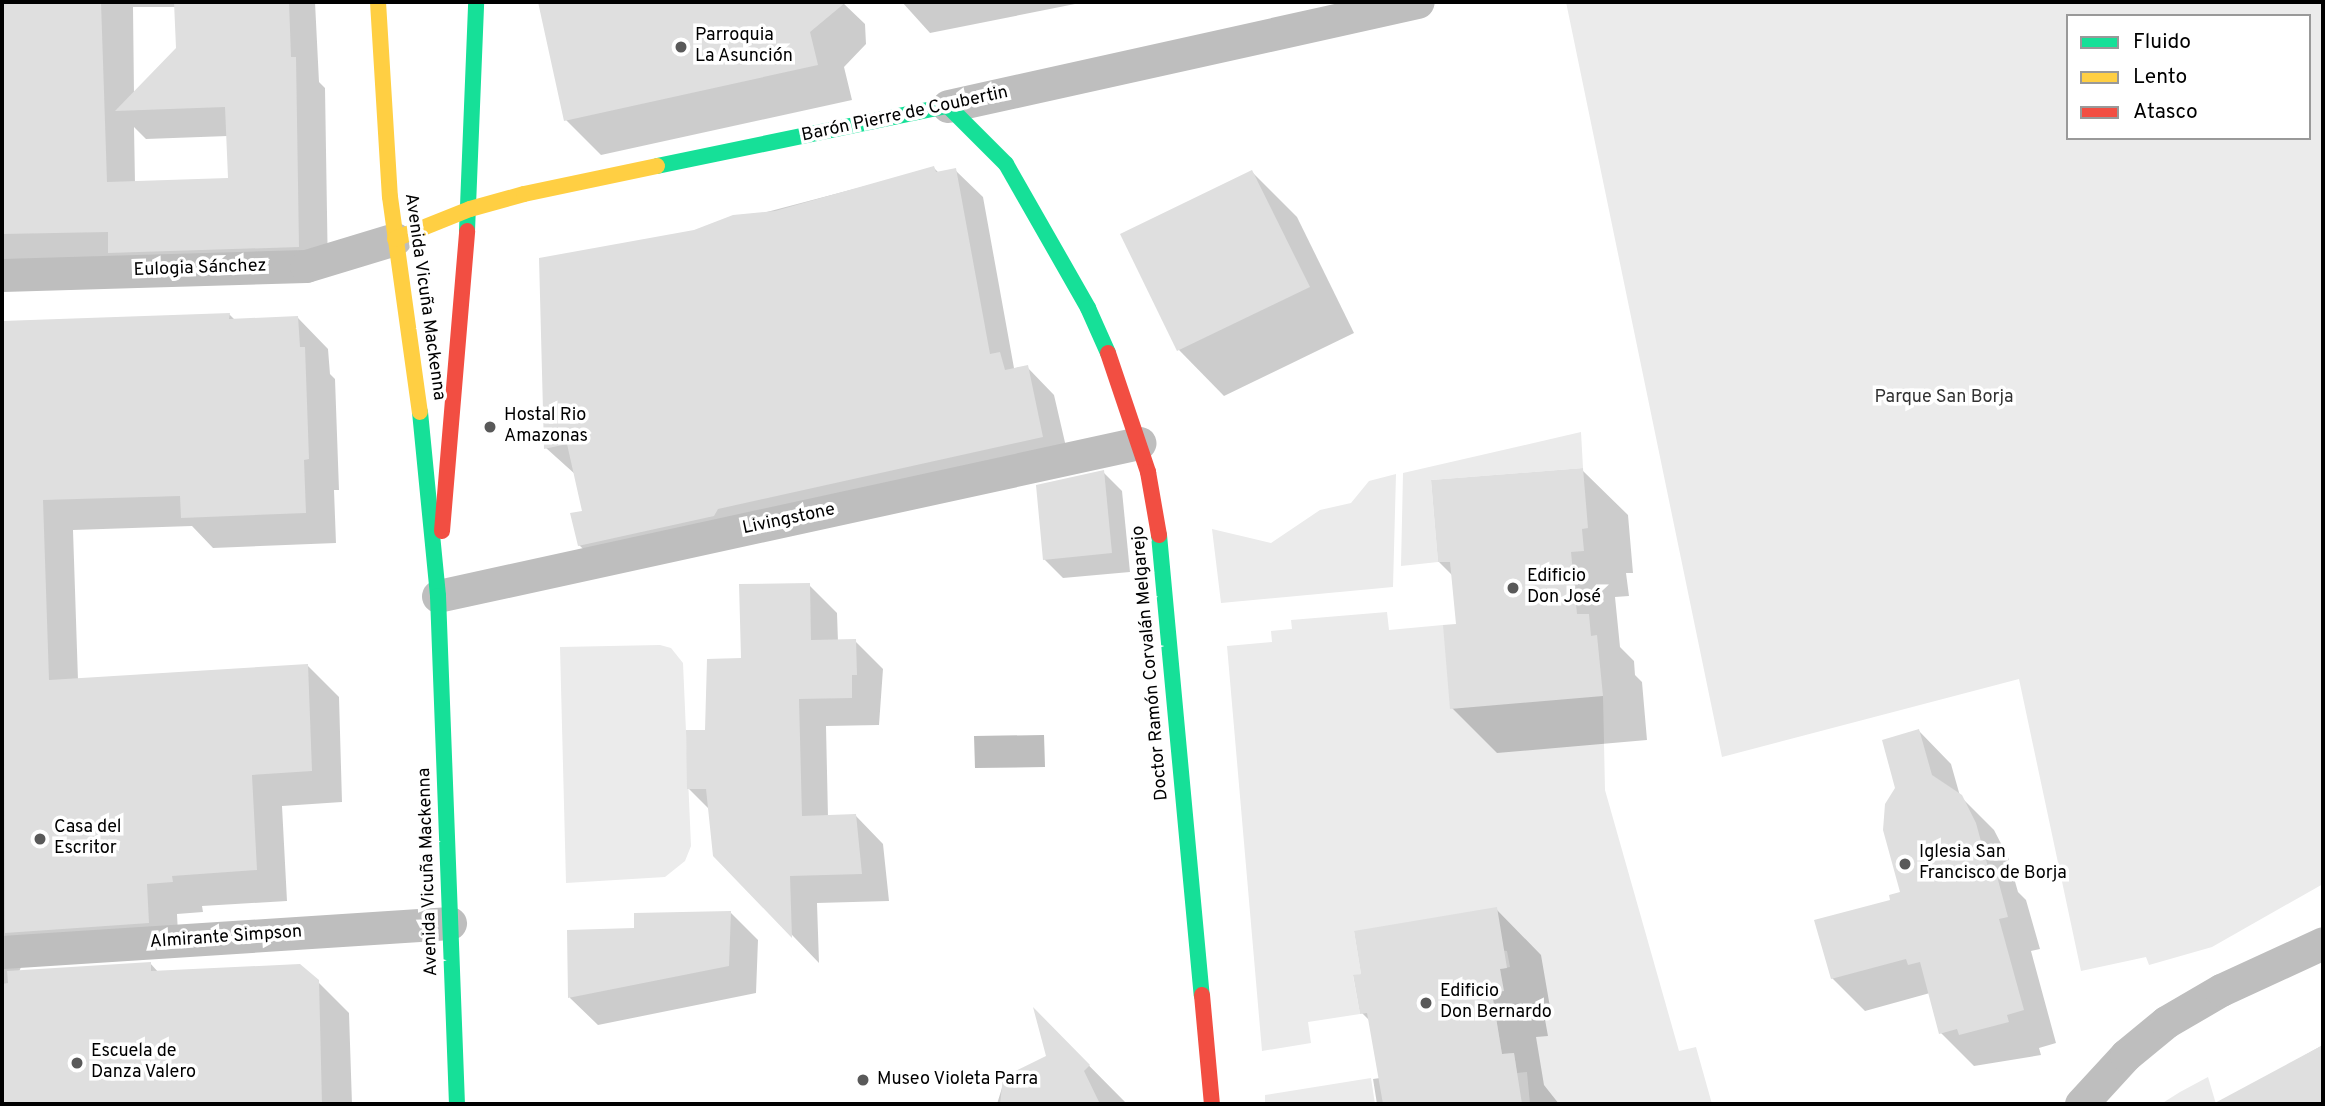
<!DOCTYPE html>
<meta charset="utf-8">
<style>
body{margin:0}
#map{position:relative;width:2325px;height:1106px;overflow:hidden;background:#fff;font-family:Overpass,sans-serif}
div>[style]{position:absolute}
.green>*{inset:0;background:#ebebeb}
.water>*{inset:0;background:#bebebe}
.shadow>*{inset:0;background:#0003}
.building>*{inset:0;background:#dfdfdf}
.street>*{height:33px;margin:-16.5px;padding:0 16.5px;transform-origin:16.5px;border-radius:16.5px;background:#bebebe}
.fast>*{height:16px;margin:-8px;padding:0 8px;transform-origin:8px;border-radius:8px;background:#16e098}
.slow>*{height:16px;margin:-8px;padding:0 8px;transform-origin:8px;border-radius:8px;background:#ffcf43}
.jam>*{height:16px;margin:-8px;padding:0 8px;transform-origin:8px;border-radius:8px;background:#f24e42}
.dots>*{width:19px;height:19px;translate:-50% -50%;box-sizing:border-box;border:4px solid #fff;border-radius:50%}
span{translate:-50% -50%;white-space:nowrap;text-align:center;line-height:1.15;-webkit-text-stroke:7px #fff;paint-order:stroke}
.poi-label{font-size:18px;color:#000}
.left{translate:0 -50%;text-align:left}
.street-label{font-size:18px;color:#000}
.park-label{font-size:18px;color:#323232}
.frame{position:absolute;inset:0;border:4px solid #000;pointer-events:none}
.legend{position:absolute;left:2066px;top:14px;width:245px;height:126px;box-sizing:border-box;background:#fff;border:2px solid #999;margin:0;padding:9px 12px;list-style:none;font-size:21px;color:#000}
.legend li{display:flex;align-items:center;gap:14px;height:35px}
.legend b{width:35px;border:2px solid #999}
</style>
<div id="map">
<div class="green">
<i style="clip-path:polygon(evenodd,1566px 2px,2323px 2px,2323px 884px,2212px 947px,2149px 965px,2146px 957px,2081px 971px,2019px 679px,1722px 757px,1566px 2px,2068px 16px,2309px 16px,2309px 138px,2068px 138px,2068px 16px)"></i>
<i style="clip-path:polygon(1581px 432px,1583px 468px,1431px 480px,1438px 562px,1401px 566px,1403px 473px)"></i>
<i style="clip-path:polygon(1396px 474px,1393px 587px,1221px 603px,1212px 529px,1271px 543px,1320px 510px,1351px 503px,1369px 481px)"></i>
<i style="clip-path:polygon(1387px 612px,1389px 630px,1443px 625px,1603px 696px,1605px 790px,1679px 1051px,1696px 1047px,1712px 1104px,1530px 1104px,1527px 1072px,1517px 1073px,1514px 1053px,1502px 1054px,1492px 993px,1503px 991px,1500px 969px,1510px 967px,1507px 951px,1354px 931px,1361px 974px,1353px 976px,1360px 1014px,1308px 1022px,1311px 1043px,1262px 1051px,1227px 646px,1272px 642px,1271px 631px,1292px 629px,1291px 620px)"></i>
<i style="clip-path:polygon(660px 645px,671px 648px,683px 663px,691px 846px,685px 861px,665px 877px,566px 883px,560px 647px)"></i>
<i style="clip-path:polygon(2208px 1077px,2216px 1104px,2161px 1104px,2180px 1092px)"></i>
<i style="clip-path:polygon(1371px 1078px,1375px 1104px,1265px 1104px,1265px 1095px)"></i>
</div>
<div class="water">
<i style="clip-path:polygon(1044px 735px,1045px 767px,975px 768px,974px 736px)"></i>
</div>
<div class="shadow">
<i style="clip-path:polygon(evenodd,2px 2px,315px 2px,319px 82px,325px 88px,328px 275px,2px 264px,2px 2px,133px 7px,176px 7px,178px 48px,134px 94px,133px 7px,2px 2px,134px 127px,146px 139px,228px 136px,229px 180px,135px 183px,134px 127px)"></i>
<i style="clip-path:polygon(842px 2px,865px 24px,866px 44px,844px 67px,852px 100px,601px 155px,566px 120px,540px 3px)"></i>
<i style="clip-path:polygon(902px 2px,1085px 2px,930px 33px)"></i>
<i style="clip-path:polygon(934px 168px,939px 173px,955px 170px,983px 197px,1014px 368px,1027px 367px,1054px 395px,1070px 464px,607px 572px,579px 545px,584px 513px,576px 475px,546px 448px,695px 231px)"></i>
<i style="clip-path:polygon(1252px 172px,1297px 217px,1354px 333px,1224px 396px,1179px 350px,1122px 235px)"></i>
<i style="clip-path:polygon(229px 314px,235px 320px,298px 318px,328px 349px,330px 374px,335px 379px,339px 490px,334px 490px,336px 543px,213px 548px,192px 526px,73px 530px,78px 680px,308px 666px,339px 697px,342px 802px,282px 806px,287px 901px,202px 906px,203px 912px,177px 914px,179px 953px,21px 967px,19px 972px,150px 963px,159px 973px,318px 982px,349px 1013px,352px 1104px,2px 1104px,2px 322px)"></i>
<i style="clip-path:polygon(1582px 470px,1628px 515px,1633px 573px,1626px 573px,1629px 596px,1615px 597px,1620px 647px,1634px 661px,1635px 675px,1642px 682px,1647px 740px,1497px 753px,1452px 708px,1458px 625px,1453px 576px,1439px 562px)"></i>
<i style="clip-path:polygon(1103px 472px,1122px 491px,1130px 572px,1063px 578px,1044px 559px)"></i>
<i style="clip-path:polygon(809px 585px,837px 613px,838px 642px,855px 641px,883px 669px,879px 725px,826px 726px,828px 817px,856px 816px,883px 844px,889px 901px,817px 903px,819px 963px,715px 855px,710px 810px,689px 789px,706px 732px,743px 659px)"></i>
<i style="clip-path:polygon(1919px 731px,1951px 764px,1960px 796px,1994px 830px,2008px 857px,2018px 892px,2026px 900px,2040px 949px,2031px 951px,2056px 1043px,2039px 1048px,2041px 1055px,1974px 1066px,1941px 1033px,1930px 993px,1865px 1011px,1832px 978px,1903px 894px,1897px 788px)"></i>
<i style="clip-path:polygon(1496px 909px,1541px 955px,1551px 1013px,1544px 1014px,1548px 1036px,1536px 1037px,1544px 1085px,1559px 1104px,1377px 1104px,1373px 1079px,1380px 1078px,1371px 1022px,1362px 1013px,1363px 975px)"></i>
<i style="clip-path:polygon(731px 913px,758px 940px,756px 993px,598px 1025px,570px 998px,569px 932px,636px 930px)"></i>
<i style="clip-path:polygon(1036px 1012px,1126px 1103px,997px 1104px,1005px 1078px,1048px 1057px)"></i>
<i style="clip-path:polygon(2323px 1045px,2323px 1104px,2237px 1104px,2232px 1096px)"></i>
</div>
<div class="building">
<i style="clip-path:polygon(2px 2px,101px 2px,107px 182px,228px 178px,225px 107px,115px 111px,176px 48px,174px 2px,289px 2px,291px 57px,296px 57px,299px 247px,108px 253px,108px 232px,2px 234px)"></i>
<i style="clip-path:polygon(538px 2px,846px 2px,810px 32px,818px 65px,564px 121px)"></i>
<i style="clip-path:polygon(934px 166px,936px 172px,956px 168px,990px 354px,1000px 352px,1005px 370px,1028px 365px,1043px 437px,718px 509px,714px 516px,578px 546px,570px 513px,582px 511px,567px 444px,544px 449px,539px 258px,694px 230px,733px 215px,775px 211px)"></i>
<i style="clip-path:polygon(1252px 170px,1310px 287px,1177px 351px,1120px 234px)"></i>
<i style="clip-path:polygon(230px 313px,229px 319px,298px 316px,300px 347px,305px 347px,309px 459px,304px 460px,306px 513px,181px 518px,180px 496px,43px 500px,49px 680px,308px 664px,312px 771px,252px 775px,257px 870px,172px 876px,173px 882px,147px 884px,149px 923px,5px 933px,2px 321px)"></i>
<i style="clip-path:polygon(1583px 468px,1588px 528px,1582px 529px,1584px 551px,1571px 552px,1577px 614px,1589px 614px,1591px 636px,1597px 635px,1603px 696px,1450px 709px,1443px 625px,1456px 624px,1450px 562px,1438px 562px,1431px 480px)"></i>
<i style="clip-path:polygon(1104px 470px,1112px 553px,1043px 560px,1036px 485px)"></i>
<i style="clip-path:polygon(810px 583px,811px 640px,856px 639px,857px 675px,852px 675px,852px 698px,799px 699px,802px 816px,856px 814px,862px 874px,790px 876px,792px 938px,713px 856px,706px 789px,687px 789px,686px 730px,705px 730px,707px 659px,741px 658px,739px 584px)"></i>
<i style="clip-path:polygon(1919px 729px,1932px 775px,1962px 795px,1976px 823px,1988px 867px,1994px 865px,2008px 917px,1999px 919px,2024px 1010px,2007px 1015px,2009px 1022px,1959px 1035px,1957px 1029px,1939px 1034px,1920px 962px,1908px 965px,1906px 959px,1831px 979px,1814px 920px,1890px 900px,1889px 895px,1900px 892px,1883px 830px,1885px 804px,1895px 788px,1882px 740px)"></i>
<i style="clip-path:polygon(1497px 907px,1507px 968px,1500px 969px,1504px 991px,1492px 993px,1502px 1054px,1514px 1053px,1522px 1104px,1383px 1104px,1367px 1013px,1360px 1014px,1353px 975px,1361px 974px,1354px 931px)"></i>
<i style="clip-path:polygon(731px 911px,729px 966px,568px 998px,567px 930px,634px 928px,634px 913px)"></i>
<i style="clip-path:polygon(151px 962px,151px 971px,300px 964px,319px 980px,322px 1104px,2px 1104px,2px 984px,8px 983px,7px 971px)"></i>
<i style="clip-path:polygon(1033px 1007px,1090px 1065px,1084px 1071px,1100px 1104px,1000px 1104px,1003px 1077px,1046px 1056px)"></i>
<i style="clip-path:polygon(2323px 1045px,2323px 1104px,2213px 1104px)"></i>
</div>
<div class="street">
<i style="left:948px;top:106px;width:481px;rotate:-12.5deg"></i>
<i style="left:2px;top:275px;width:304px;rotate:-1.7deg"></i>
<i style="left:306px;top:266px;width:93px;rotate:-16.9deg"></i>
<i style="left:438px;top:596px;width:718px;rotate:-12.31deg"></i>
<i style="left:2px;top:952px;width:449px;rotate:-3.7deg"></i>
<i style="left:2081px;top:1104px;width:67px;rotate:-47.4deg"></i>
<i style="left:2126px;top:1055px;width:52px;rotate:-39.5deg"></i>
<i style="left:2166px;top:1022px;width:64px;rotate:-30.2deg"></i>
<i style="left:2221px;top:990px;width:112px;rotate:-24.7deg"></i>
</div>
<div class="fast">
<i style="left:657px;top:166px;width:297px;rotate:-11.7deg"></i>
<i style="left:948px;top:106px;width:82px;rotate:45deg"></i>
<i style="left:1006px;top:164px;width:166px;rotate:60.3deg"></i>
<i style="left:1088px;top:308px;width:49px;rotate:66deg"></i>
<i style="left:467px;top:231px;width:229px;rotate:-87.7deg"></i>
<i style="left:420px;top:412px;width:185px;rotate:84.4deg"></i>
<i style="left:438px;top:596px;width:508px;rotate:87.86deg"></i>
<i style="left:1159px;top:535px;width:462px;rotate:84.7deg"></i>
</div>
<div class="slow">
<i style="left:378px;top:2px;width:195px;rotate:86.5deg"></i>
<i style="left:390px;top:197px;width:217px;rotate:82.1deg"></i>
<i style="left:395px;top:239px;width:81px;rotate:-21.8deg"></i>
<i style="left:470px;top:209px;width:56px;rotate:-15.5deg"></i>
<i style="left:524px;top:194px;width:136px;rotate:-11.9deg"></i>
</div>
<div class="jam">
<i style="left:1108px;top:353px;width:126px;rotate:71.4deg"></i>
<i style="left:1148px;top:472px;width:64px;rotate:80.1deg"></i>
<i style="left:442px;top:531px;width:301px;rotate:-85.2deg"></i>
<i style="left:1202px;top:995px;width:109px;rotate:84.8deg"></i>
</div>
<div class="dots">
<i style="left:681px;top:47px;background:#595959"></i>
<i style="left:490px;top:427px;background:#595959"></i>
<i style="left:1513px;top:588px;background:#595959"></i>
<i style="left:40px;top:839px;background:#595959"></i>
<i style="left:1905px;top:864px;background:#595959"></i>
<i style="left:1426px;top:1003px;background:#595959"></i>
<i style="left:77px;top:1063px;background:#595959"></i>
<i style="left:863px;top:1080px;background:#595959"></i>
</div>
<div class="poi-label">
<span class="left" style="left:695px;top:47px">Parroquia<br>La Asunción</span>
<span class="left" style="left:504px;top:427px">Hostal Rio<br>Amazonas</span>
<span class="left" style="left:1527px;top:588px">Edificio<br>Don José</span>
<span class="left" style="left:54px;top:839px">Casa del<br>Escritor</span>
<span class="left" style="left:1919px;top:864px">Iglesia San<br>Francisco de Borja</span>
<span class="left" style="left:1440px;top:1003px">Edificio<br>Don Bernardo</span>
<span class="left" style="left:91px;top:1063px">Escuela de<br>Danza Valero</span>
<span class="left" style="left:877px;top:1080px">Museo Violeta Parra</span>
</div>
<div class="street-label">
<span style="left:905px;top:115px;rotate:-12deg">Barón Pierre de Coubertin</span>
<span style="left:200px;top:269px;rotate:-2deg">Eulogia Sánchez</span>
<span style="left:424px;top:297px;rotate:82deg">Avenida Vicuña Mackenna</span>
<span style="left:789px;top:520px;rotate:-12deg">Livingstone</span>
<span style="left:1151px;top:663px;rotate:-95deg">Doctor Ramón Corvalán Melgarejo</span>
<span style="left:429px;top:872px;rotate:-92deg">Avenida Vicuña Mackenna</span>
<span style="left:226px;top:938px;rotate:-4deg">Almirante Simpson</span>
</div>
<div class="park-label">
<span style="left:1944px;top:398px">Parque San Borja</span>
</div>
<div class="frame"></div>
<ul class="legend">
<li><b style="height:9px;background:#16e098"></b>Fluido</li>
<li><b style="height:9px;background:#ffcf43"></b>Lento</li>
<li><b style="height:9px;background:#f24e42"></b>Atasco</li>
</ul>
</div>
